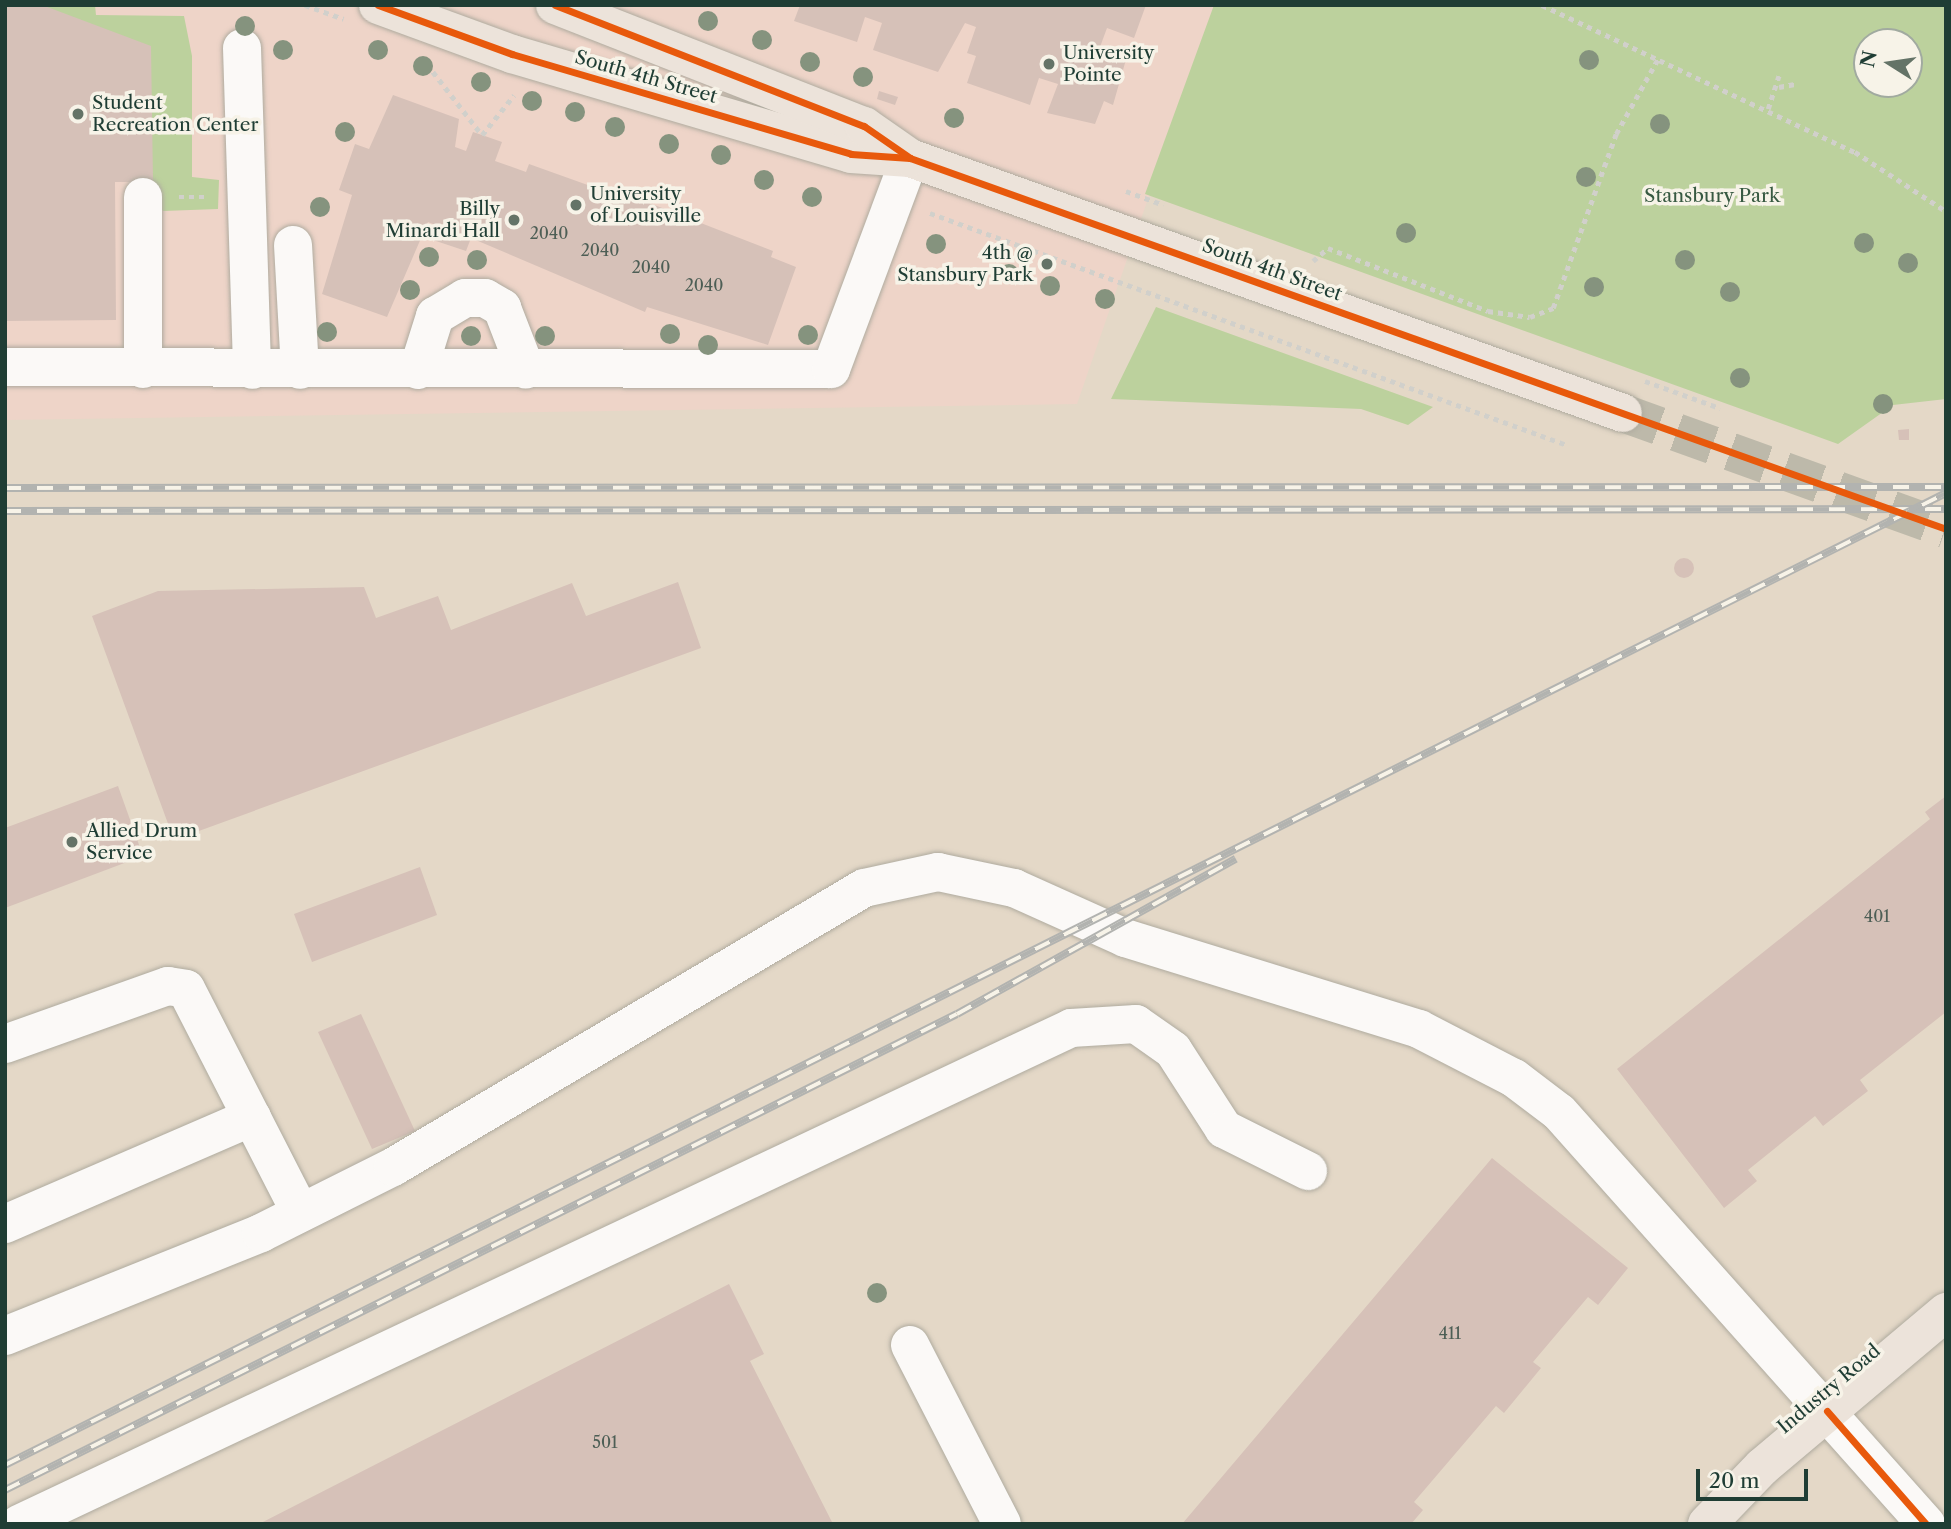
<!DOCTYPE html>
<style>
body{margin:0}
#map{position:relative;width:1951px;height:1529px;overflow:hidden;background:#e4d8c7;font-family:"Libre Caslon Text",serif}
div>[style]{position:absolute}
.built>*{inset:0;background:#eed4c8}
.green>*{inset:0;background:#bcd19d}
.building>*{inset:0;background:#d6c1b8}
.round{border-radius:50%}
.major-tunnel>*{height:38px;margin-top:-19px;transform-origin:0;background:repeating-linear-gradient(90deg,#bdb9aa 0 38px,transparent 0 57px)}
.path>*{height:4.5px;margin-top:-2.25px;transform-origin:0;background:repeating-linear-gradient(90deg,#d1d0cb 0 5px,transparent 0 10px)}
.roads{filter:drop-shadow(0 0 2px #afab9f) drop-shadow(0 0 2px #afab9f)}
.minor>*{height:38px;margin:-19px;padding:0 19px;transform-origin:19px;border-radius:19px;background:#fbf9f7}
.major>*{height:38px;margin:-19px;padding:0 19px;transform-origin:19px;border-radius:19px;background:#ece3da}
.rail>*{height:8px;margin-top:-4px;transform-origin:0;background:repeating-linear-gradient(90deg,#f7f3e8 0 16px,#b2b3b0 0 32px);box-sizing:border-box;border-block:2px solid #b2b3b0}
.cycleway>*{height:7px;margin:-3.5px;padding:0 3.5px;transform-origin:3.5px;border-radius:3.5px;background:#e8590c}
.trees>*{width:20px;height:20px;margin:-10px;border-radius:50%;background:#85937e}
.dots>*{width:19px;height:19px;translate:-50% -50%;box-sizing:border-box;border:4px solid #f7f3e8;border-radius:50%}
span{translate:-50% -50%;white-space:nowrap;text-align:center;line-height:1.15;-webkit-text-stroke:7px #f7f3e8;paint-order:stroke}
.number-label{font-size:16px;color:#4d5e55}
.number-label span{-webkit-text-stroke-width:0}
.poi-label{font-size:19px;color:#1f3d34}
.left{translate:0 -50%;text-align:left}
.right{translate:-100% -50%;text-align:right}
.street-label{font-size:19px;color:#1f3d34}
.park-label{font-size:19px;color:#385a42}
.frame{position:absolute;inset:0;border:7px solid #1f3d34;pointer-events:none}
.north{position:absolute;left:1853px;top:28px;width:70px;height:70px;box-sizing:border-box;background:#f7f3e8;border:2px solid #a1aaa0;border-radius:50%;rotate:282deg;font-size:19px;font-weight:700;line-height:28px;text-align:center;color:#1f3d34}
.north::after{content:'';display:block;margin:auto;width:24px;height:32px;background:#647367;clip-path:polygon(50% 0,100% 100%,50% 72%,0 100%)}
.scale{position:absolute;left:1696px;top:1469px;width:112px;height:32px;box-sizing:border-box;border:4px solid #1f3d34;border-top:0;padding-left:9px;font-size:21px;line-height:24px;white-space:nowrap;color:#1f3d34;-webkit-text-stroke:5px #f7f3e8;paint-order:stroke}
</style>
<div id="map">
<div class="built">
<i style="clip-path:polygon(5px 5px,1215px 5px,1077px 404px,5px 420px)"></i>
</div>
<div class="green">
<i style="clip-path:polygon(42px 5px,95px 5px,96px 15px,184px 16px,192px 56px,192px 177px,219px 180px,218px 209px,163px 211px,156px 203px)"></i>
<i style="clip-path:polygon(evenodd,1214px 5px,1946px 5px,1946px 399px,1893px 405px,1838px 444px,1145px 194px,1214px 5px,1909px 42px,1909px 84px,1867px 84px,1867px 42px,1909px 42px)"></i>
<i style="clip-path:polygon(1156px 307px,1433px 407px,1408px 425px,1361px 409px,1111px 399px)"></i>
</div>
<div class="building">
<i style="clip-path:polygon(5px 5px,42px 5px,151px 46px,153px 182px,115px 182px,116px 320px,5px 321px)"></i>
<i style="clip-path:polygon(800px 5px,1146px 5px,1134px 38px,1107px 28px,1100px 47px,1127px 56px,1113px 105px,1104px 101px,1095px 124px,1047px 113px,1058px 84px,1039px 78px,1030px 105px,967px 83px,976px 56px,967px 53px,976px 27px,965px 23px,938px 72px,873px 50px,882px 23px,865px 17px,857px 42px,794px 21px)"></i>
<i style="clip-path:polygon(879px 91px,898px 97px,895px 105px,877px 99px)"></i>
<i style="clip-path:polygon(393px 95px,459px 119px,455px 147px,466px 151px,473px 132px,482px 135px,502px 142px,495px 161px,526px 172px,529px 164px,624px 198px,626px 194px,773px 251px,771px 257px,796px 267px,768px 345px,647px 307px,645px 312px,471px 238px,466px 251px,433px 240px,438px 226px,428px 222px,387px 317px,322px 294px,352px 195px,339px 190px,355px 144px,369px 149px)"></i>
<i style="clip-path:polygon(1909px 429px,1909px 440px,1899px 440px,1898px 430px)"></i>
<i class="round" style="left:1674px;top:558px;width:20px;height:20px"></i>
<i style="clip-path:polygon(678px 582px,701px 648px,174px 840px,92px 616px,158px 591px,364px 587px,376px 618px,438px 596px,451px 630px,572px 583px,586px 616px)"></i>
<i style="clip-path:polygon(118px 786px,143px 856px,5px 908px,5px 828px)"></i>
<i style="clip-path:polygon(1946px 796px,1946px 1012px,1860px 1080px,1868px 1091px,1823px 1126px,1815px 1116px,1748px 1170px,1757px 1181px,1724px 1208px,1617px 1069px,1930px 819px,1925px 812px)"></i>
<i style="clip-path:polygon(420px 867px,437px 915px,312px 962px,294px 914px)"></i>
<i style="clip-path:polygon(361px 1014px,415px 1131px,372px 1149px,318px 1032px)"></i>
<i style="clip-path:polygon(1492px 1158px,1628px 1268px,1598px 1305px,1588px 1297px,1533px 1362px,1541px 1368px,1504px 1413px,1496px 1406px,1414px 1502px,1423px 1510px,1411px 1524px,1182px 1524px)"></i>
<i style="clip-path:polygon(729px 1284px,764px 1354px,750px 1361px,833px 1524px,259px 1524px)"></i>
</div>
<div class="major-tunnel">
<i style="left:1623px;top:413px;width:343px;rotate:19.8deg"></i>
</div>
<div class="path">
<i style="left:305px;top:5px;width:41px;rotate:19.7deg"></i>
<i style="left:1542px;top:5px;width:346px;rotate:25.2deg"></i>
<i style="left:1855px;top:152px;width:108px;rotate:33deg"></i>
<i style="left:427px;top:64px;width:90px;rotate:52.2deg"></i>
<i style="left:482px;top:135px;width:51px;rotate:-51.3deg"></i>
<i style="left:1779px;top:87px;width:16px;rotate:-11deg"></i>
<i style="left:1768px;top:109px;width:35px;rotate:-72deg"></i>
<i style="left:1126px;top:191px;width:40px;rotate:20.2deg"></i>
<i style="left:179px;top:197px;width:30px"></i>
<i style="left:930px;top:213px;width:678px;rotate:20.01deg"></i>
<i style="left:1313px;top:261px;width:20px;rotate:-41deg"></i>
<i style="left:1328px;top:248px;width:172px;rotate:21.5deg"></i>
<i style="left:1488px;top:311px;width:42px;rotate:8.1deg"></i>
<i style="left:1530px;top:317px;width:25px;rotate:-21deg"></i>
<i style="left:1553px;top:308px;width:185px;rotate:-70.1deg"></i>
<i style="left:1616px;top:134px;width:88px;rotate:-60.8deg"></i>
<i style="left:1645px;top:381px;width:80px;rotate:19.8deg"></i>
</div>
<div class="roads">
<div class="minor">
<i style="left:242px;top:48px;width:322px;rotate:88.2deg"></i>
<i style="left:143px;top:197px;width:172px;rotate:90deg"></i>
<i style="left:293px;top:245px;width:125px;rotate:86.8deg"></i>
<i style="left:5px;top:367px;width:826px;rotate:0.14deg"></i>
<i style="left:831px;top:369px;width:225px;rotate:-69.5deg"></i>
<i style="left:418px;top:370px;width:57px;rotate:-72.5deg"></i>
<i style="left:435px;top:316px;width:35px;rotate:-31deg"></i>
<i style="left:465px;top:298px;width:20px"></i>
<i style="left:485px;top:298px;width:20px;rotate:30deg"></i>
<i style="left:502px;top:308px;width:66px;rotate:68.8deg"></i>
<i style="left:5px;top:1044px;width:173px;rotate:-19.6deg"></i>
<i style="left:168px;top:986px;width:18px;rotate:9deg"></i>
<i style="left:186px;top:989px;width:250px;rotate:62.9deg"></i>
<i style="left:5px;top:1224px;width:269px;rotate:-23.4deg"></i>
<i style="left:5px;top:1336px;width:276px;rotate:-21.9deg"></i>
<i style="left:261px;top:1233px;width:148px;rotate:-26.6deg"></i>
<i style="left:393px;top:1167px;width:547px;rotate:-30.64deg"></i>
<i style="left:864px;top:888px;width:76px;rotate:-12.2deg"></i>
<i style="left:938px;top:872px;width:78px;rotate:11.9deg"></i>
<i style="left:1014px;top:888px;width:122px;rotate:24.2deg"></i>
<i style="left:1125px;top:938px;width:308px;rotate:17.2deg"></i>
<i style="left:1419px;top:1029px;width:107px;rotate:27.3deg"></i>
<i style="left:1514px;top:1078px;width:56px;rotate:37.1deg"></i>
<i style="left:1559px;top:1112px;width:552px;rotate:48.31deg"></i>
<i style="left:910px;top:1345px;width:201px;rotate:62.8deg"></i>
<i style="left:19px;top:1524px;width:1163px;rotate:-25.24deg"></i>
<i style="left:1071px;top:1028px;width:65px;rotate:-3.5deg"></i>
<i style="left:1136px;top:1024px;width:45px;rotate:35.1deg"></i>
<i style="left:1173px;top:1050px;width:94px;rotate:57.2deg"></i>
<i style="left:1224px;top:1129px;width:94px;rotate:26.6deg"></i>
</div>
<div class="major">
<i style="left:378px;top:5px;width:143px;rotate:20.1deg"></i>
<i style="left:512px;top:54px;width:353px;rotate:16.4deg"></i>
<i style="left:851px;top:154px;width:59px;rotate:3.9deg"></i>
<i style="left:910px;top:158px;width:757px;rotate:19.68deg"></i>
<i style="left:555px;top:5px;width:332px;rotate:21.4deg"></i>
<i style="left:864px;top:126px;width:56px;rotate:34.8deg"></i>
<i style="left:1707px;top:1524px;width:79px;rotate:-46deg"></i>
<i style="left:1762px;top:1467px;width:241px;rotate:-40.1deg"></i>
</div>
</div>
<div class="rail">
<i style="left:5px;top:488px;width:1941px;rotate:-0.03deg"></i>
<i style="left:5px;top:511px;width:1941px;rotate:-0.06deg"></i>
<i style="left:5px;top:1465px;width:2171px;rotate:-26.6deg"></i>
<i style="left:5px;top:1490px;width:1064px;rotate:-26.57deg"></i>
<i style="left:957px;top:1014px;width:319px;rotate:-29.1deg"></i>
</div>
<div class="cycleway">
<i style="left:378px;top:5px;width:143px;rotate:20.1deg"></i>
<i style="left:512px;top:54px;width:353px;rotate:16.4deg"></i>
<i style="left:851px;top:154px;width:59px;rotate:3.9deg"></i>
<i style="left:910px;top:158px;width:1100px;rotate:19.7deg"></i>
<i style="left:555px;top:5px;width:332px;rotate:21.4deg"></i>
<i style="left:864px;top:126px;width:56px;rotate:34.8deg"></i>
<i style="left:1827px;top:1411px;width:150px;rotate:48.8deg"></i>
</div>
<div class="trees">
<i style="left:708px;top:21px"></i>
<i style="left:245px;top:26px"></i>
<i style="left:762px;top:40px"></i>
<i style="left:283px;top:50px"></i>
<i style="left:378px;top:50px"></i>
<i style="left:1589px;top:60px"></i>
<i style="left:810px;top:62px"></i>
<i style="left:423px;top:66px"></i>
<i style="left:863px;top:77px"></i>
<i style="left:481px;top:82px"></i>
<i style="left:532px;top:101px"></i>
<i style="left:575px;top:112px"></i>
<i style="left:954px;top:118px"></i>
<i style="left:1660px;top:124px"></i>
<i style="left:615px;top:127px"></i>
<i style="left:345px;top:132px"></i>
<i style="left:669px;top:144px"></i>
<i style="left:721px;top:155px"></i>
<i style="left:1586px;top:177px"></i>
<i style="left:764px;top:180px"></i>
<i style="left:812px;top:197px"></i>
<i style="left:320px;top:207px"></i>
<i style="left:1406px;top:233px"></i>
<i style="left:1864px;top:243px"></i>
<i style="left:936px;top:244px"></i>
<i style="left:429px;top:257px"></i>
<i style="left:477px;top:260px"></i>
<i style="left:1685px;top:260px"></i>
<i style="left:1908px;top:263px"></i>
<i style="left:1009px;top:274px"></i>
<i style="left:1050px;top:286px"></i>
<i style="left:1594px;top:287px"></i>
<i style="left:410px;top:290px"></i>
<i style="left:1730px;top:292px"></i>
<i style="left:1105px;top:299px"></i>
<i style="left:327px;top:332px"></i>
<i style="left:670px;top:334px"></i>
<i style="left:808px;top:335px"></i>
<i style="left:471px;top:336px"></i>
<i style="left:545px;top:336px"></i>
<i style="left:708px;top:345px"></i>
<i style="left:1740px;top:378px"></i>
<i style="left:1883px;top:404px"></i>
<i style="left:877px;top:1293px"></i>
</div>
<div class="dots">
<i style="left:1049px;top:64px;background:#647367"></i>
<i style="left:78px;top:114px;background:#647367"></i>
<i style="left:576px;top:205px;background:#647367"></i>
<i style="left:514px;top:220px;background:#647367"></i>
<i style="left:1047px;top:264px;background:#647367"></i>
<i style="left:72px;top:842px;background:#647367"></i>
</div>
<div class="number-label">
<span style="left:549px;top:233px">2040</span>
<span style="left:600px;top:250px">2040</span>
<span style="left:651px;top:267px">2040</span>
<span style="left:704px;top:285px">2040</span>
<span style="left:1877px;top:916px">401</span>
<span style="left:1450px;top:1333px">411</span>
<span style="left:605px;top:1442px">501</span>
</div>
<div class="poi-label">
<span class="left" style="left:1063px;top:64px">University<br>Pointe</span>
<span class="left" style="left:92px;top:114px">Student<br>Recreation Center</span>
<span class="left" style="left:590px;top:205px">University<br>of Louisville</span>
<span class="right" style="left:500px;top:220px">Billy<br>Minardi Hall</span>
<span class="right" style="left:1033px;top:264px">4th @<br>Stansbury Park</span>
<span class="left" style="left:86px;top:842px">Allied Drum<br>Service</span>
</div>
<div class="street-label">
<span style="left:646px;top:77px;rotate:16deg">South 4th Street</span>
<span style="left:1272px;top:270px;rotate:20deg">South 4th Street</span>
<span style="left:1829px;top:1389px;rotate:-40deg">Industry Road</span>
</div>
<div class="park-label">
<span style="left:1712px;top:196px">Stansbury Park</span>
</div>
<div class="frame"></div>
<div class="north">N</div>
<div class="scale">20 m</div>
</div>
